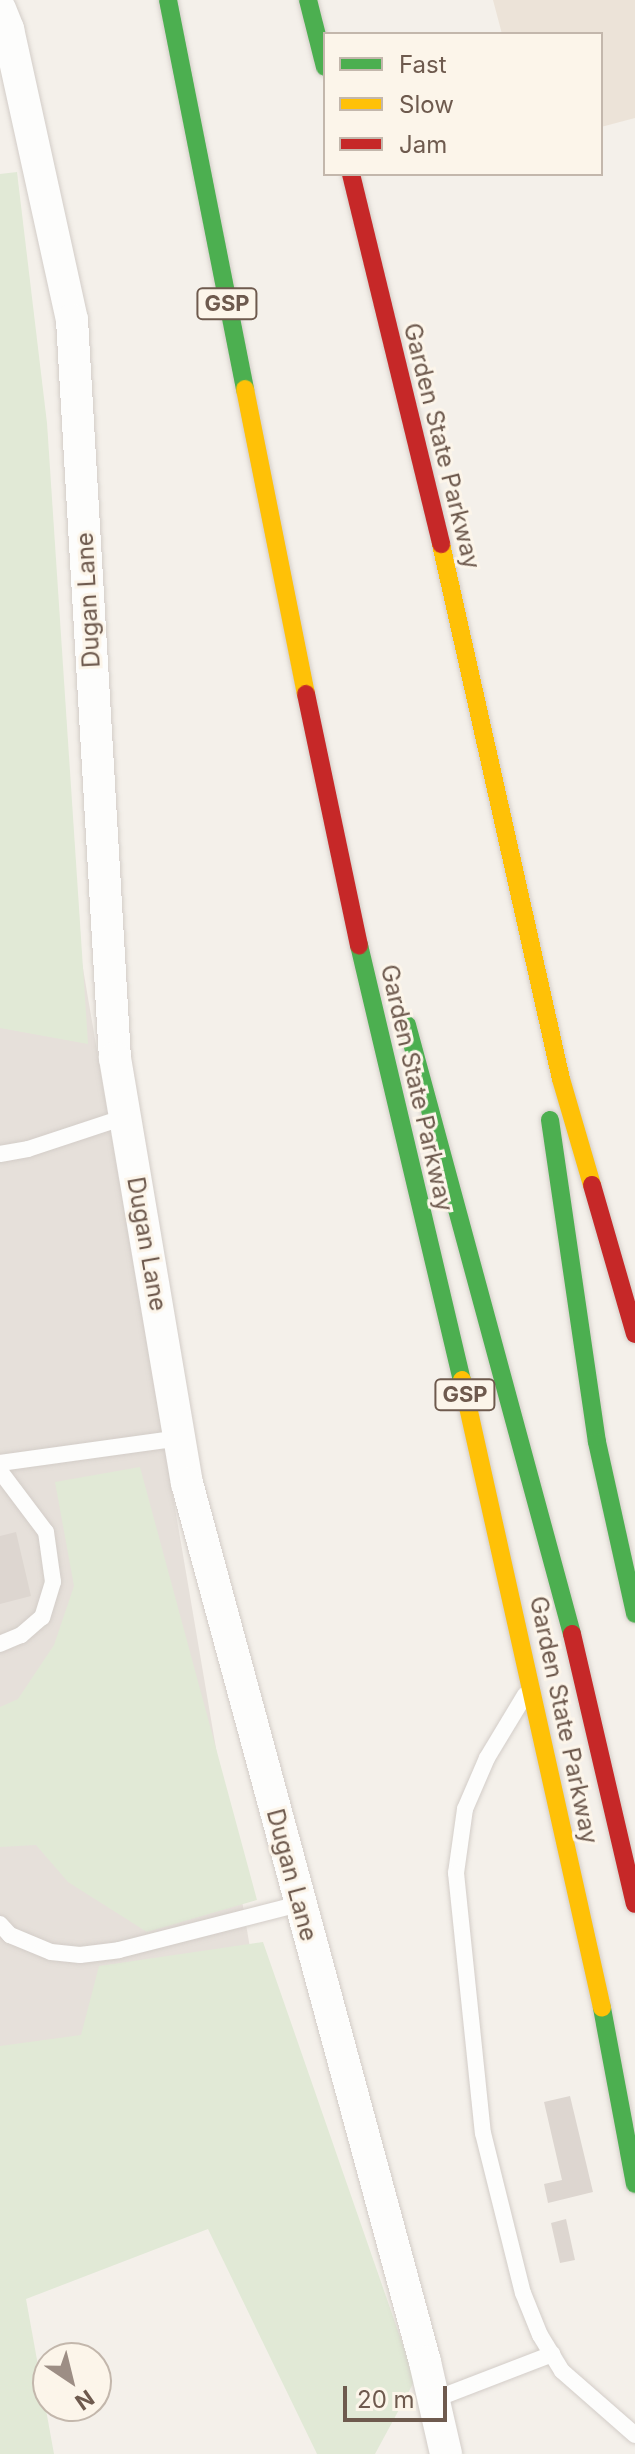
<!DOCTYPE html>
<style>
body{margin:0}
#map{position:relative;width:635px;height:2454px;overflow:hidden;background:#f4f0ea;font-family:Inter,sans-serif}
div>[style]{position:absolute}
.residential>*{inset:0;background:#ece3d8}
.industrial>*{inset:0;background:#e6e0da}
.green>*{inset:0;background:#e1e9d6}
.building>*{inset:0;background:#ddd6d0}
.roads{filter:drop-shadow(0 0 2px #d3cdc8) drop-shadow(0 0 2px #d3cdc8)}
.lane>*{height:16px;margin:-8px;padding:0 8px;transform-origin:8px;border-radius:8px;background:#fdfdfc}
.street>*{height:32px;margin:-16px;padding:0 16px;transform-origin:16px;border-radius:16px;background:#fdfdfc}
.fast>*{height:18px;margin:-9px;padding:0 9px;transform-origin:9px;border-radius:9px;background:#4caf50}
.slow>*{height:18px;margin:-9px;padding:0 9px;transform-origin:9px;border-radius:9px;background:#ffc107}
.jam>*{height:18px;margin:-9px;padding:0 9px;transform-origin:9px;border-radius:9px;background:#c62828}
span{translate:-50% -50%;white-space:nowrap;text-align:center;line-height:1.15;-webkit-text-stroke:6px #fcf5ea;paint-order:stroke}
.shield-label span{padding:2px 6px;background:#fcf5ea;border:2px solid;border-radius:6px;-webkit-text-stroke-width:0}
.shield-label{font-size:22px;color:#6e5a4e;font-weight:700}
.street-label{font-size:24px;color:#6e5a4e}
.legend{position:absolute;left:323px;top:32px;width:280px;height:144px;box-sizing:border-box;background:#fcf5ea;border:2px solid #c3b7ac;margin:0;padding:10px 14px;list-style:none;font-size:24px;color:#6e5a4e}
.legend li{display:flex;align-items:center;gap:16px;height:40px}
.legend b{width:40px;border:2px solid #c3b7ac}
.north{position:absolute;left:32px;top:2342px;width:80px;height:80px;box-sizing:border-box;background:#fcf5ea;border:2px solid #c3b7ac;border-radius:50%;rotate:145deg;font-size:22px;font-weight:700;line-height:32px;text-align:center;color:#6e5a4e}
.north::after{content:'';display:block;margin:auto;width:28px;height:36px;background:#9d8e85;clip-path:polygon(50% 0,100% 100%,50% 72%,0 100%)}
.scale{position:absolute;left:343px;top:2386px;width:104px;height:36px;box-sizing:border-box;border:4px solid #6e5a4e;border-top:0;padding-left:10px;font-size:24px;line-height:28px;white-space:nowrap;color:#6e5a4e;-webkit-text-stroke:6px #fcf5ea;paint-order:stroke}
</style>
<div id="map">
<div class="residential">
<i style="clip-path:polygon(493px 0,635px 0,635px 118px,601px 127px,601px 34px,502px 34px)"></i>
</div>
<div class="industrial">
<i style="clip-path:polygon(14px 564px,271px 2071px,0 2119px,0 565px)"></i>
</div>
<div class="green">
<i style="clip-path:polygon(17px 172px,47px 423px,88px 1044px,0 1028px,0 174px)"></i>
<i style="clip-path:polygon(140px 1467px,257px 1900px,147px 1932px,68px 1882px,36px 1845px,0 1847px,0 1707px,18px 1699px,54px 1645px,74px 1586px,55px 1482px)"></i>
<i style="clip-path:polygon(263px 1942px,415px 2380px,375px 2454px,317px 2454px,208px 2229px,26px 2299px,54px 2454px,0 2454px,0 2046px,81px 2035px,99px 1966px)"></i>
</div>
<div class="building">
<i style="clip-path:polygon(16px 1532px,31px 1596px,0 1604px,0 1536px)"></i>
<i style="clip-path:polygon(570px 2096px,593px 2192px,548px 2203px,544px 2184px,562px 2180px,544px 2102px)"></i>
<i style="clip-path:polygon(566px 2219px,575px 2260px,560px 2263px,551px 2223px)"></i>
</div>
<div class="roads">
<div class="lane">
<i style="left:0;top:1154px;width:28px;rotate:-10deg"></i>
<i style="left:28px;top:1149px;width:102px;rotate:-18.3deg"></i>
<i style="left:0;top:1463px;width:182px;rotate:-7.9deg"></i>
<i style="left:0;top:1471px;width:76px;rotate:53deg"></i>
<i style="left:46px;top:1532px;width:50px;rotate:82deg"></i>
<i style="left:53px;top:1582px;width:37px;rotate:107deg"></i>
<i style="left:42px;top:1617px;width:28px;rotate:139deg"></i>
<i style="left:21px;top:1635px;width:23px;rotate:157deg"></i>
<i style="left:525px;top:1695px;width:74px;rotate:121.1deg"></i>
<i style="left:487px;top:1758px;width:56px;rotate:113.3deg"></i>
<i style="left:465px;top:1809px;width:65px;rotate:98deg"></i>
<i style="left:456px;top:1873px;width:261px;rotate:84.1deg"></i>
<i style="left:483px;top:2133px;width:165px;rotate:76deg"></i>
<i style="left:523px;top:2293px;width:45px;rotate:68deg"></i>
<i style="left:540px;top:2335px;width:42px;rotate:58.6deg"></i>
<i style="left:562px;top:2371px;width:97px;rotate:41.2deg"></i>
<i style="left:0;top:1924px;width:15px;rotate:48deg"></i>
<i style="left:10px;top:1935px;width:44px;rotate:22.5deg"></i>
<i style="left:51px;top:1952px;width:29px;rotate:6deg"></i>
<i style="left:80px;top:1955px;width:39px;rotate:-7deg"></i>
<i style="left:119px;top:1950px;width:187px;rotate:-14.3deg"></i>
<i style="left:433px;top:2400px;width:128px;rotate:-21.1deg"></i>
</div>
<div class="street">
<i style="left:0;top:9px;width:22px;rotate:68deg"></i>
<i style="left:8px;top:29px;width:298px;rotate:77.6deg"></i>
<i style="left:72px;top:320px;width:739px;rotate:86.67deg"></i>
<i style="left:115px;top:1058px;width:431px;rotate:80.4deg"></i>
<i style="left:187px;top:1483px;width:911px;rotate:74.85deg"></i>
<i style="left:425px;top:2362px;width:94px;rotate:77.1deg"></i>
</div>
<div class="fast">
<i style="left:168px;top:0;width:397px;rotate:78.8deg"></i>
<i style="left:308px;top:0;width:69px;rotate:75.8deg"></i>
<i style="left:359px;top:945px;width:447px;rotate:76.7deg"></i>
<i style="left:407px;top:1025px;width:631px;rotate:74.84deg"></i>
<i style="left:550px;top:1120px;width:325px;rotate:81.7deg"></i>
<i style="left:597px;top:1442px;width:176px;rotate:77.5deg"></i>
<i style="left:602px;top:2008px;width:179px;rotate:79.4deg"></i>
</div>
<div class="slow">
<i style="left:245px;top:389px;width:311px;rotate:78.7deg"></i>
<i style="left:441px;top:544px;width:548px;rotate:77.36deg"></i>
<i style="left:561px;top:1079px;width:110px;rotate:73.7deg"></i>
<i style="left:462px;top:1380px;width:643px;rotate:77.43deg"></i>
</div>
<div class="jam">
<i style="left:351px;top:174px;width:381px;rotate:76.3deg"></i>
<i style="left:306px;top:694px;width:257px;rotate:78.1deg"></i>
<i style="left:592px;top:1185px;width:155px;rotate:73.9deg"></i>
<i style="left:572px;top:1634px;width:277px;rotate:76.9deg"></i>
</div>
</div>
<div class="shield-label">
<span style="left:227px;top:304px">GSP</span>
<span style="left:465px;top:1395px">GSP</span>
</div>
<div class="street-label">
<span style="left:442px;top:446px;rotate:76deg">Garden State Parkway</span>
<span style="left:88px;top:600px;rotate:-93deg">Dugan Lane</span>
<span style="left:417px;top:1088px;rotate:77deg">Garden State Parkway</span>
<span style="left:147px;top:1244px;rotate:80deg">Dugan Lane</span>
<span style="left:564px;top:1720px;rotate:78deg">Garden State Parkway</span>
<span style="left:292px;top:1875px;rotate:75deg">Dugan Lane</span>
</div>
<ul class="legend">
<li><b style="height:10px;background:#4caf50"></b>Fast</li>
<li><b style="height:10px;background:#ffc107"></b>Slow</li>
<li><b style="height:10px;background:#c62828"></b>Jam</li>
</ul>
<div class="north">N</div>
<div class="scale">20 m</div>
</div>
